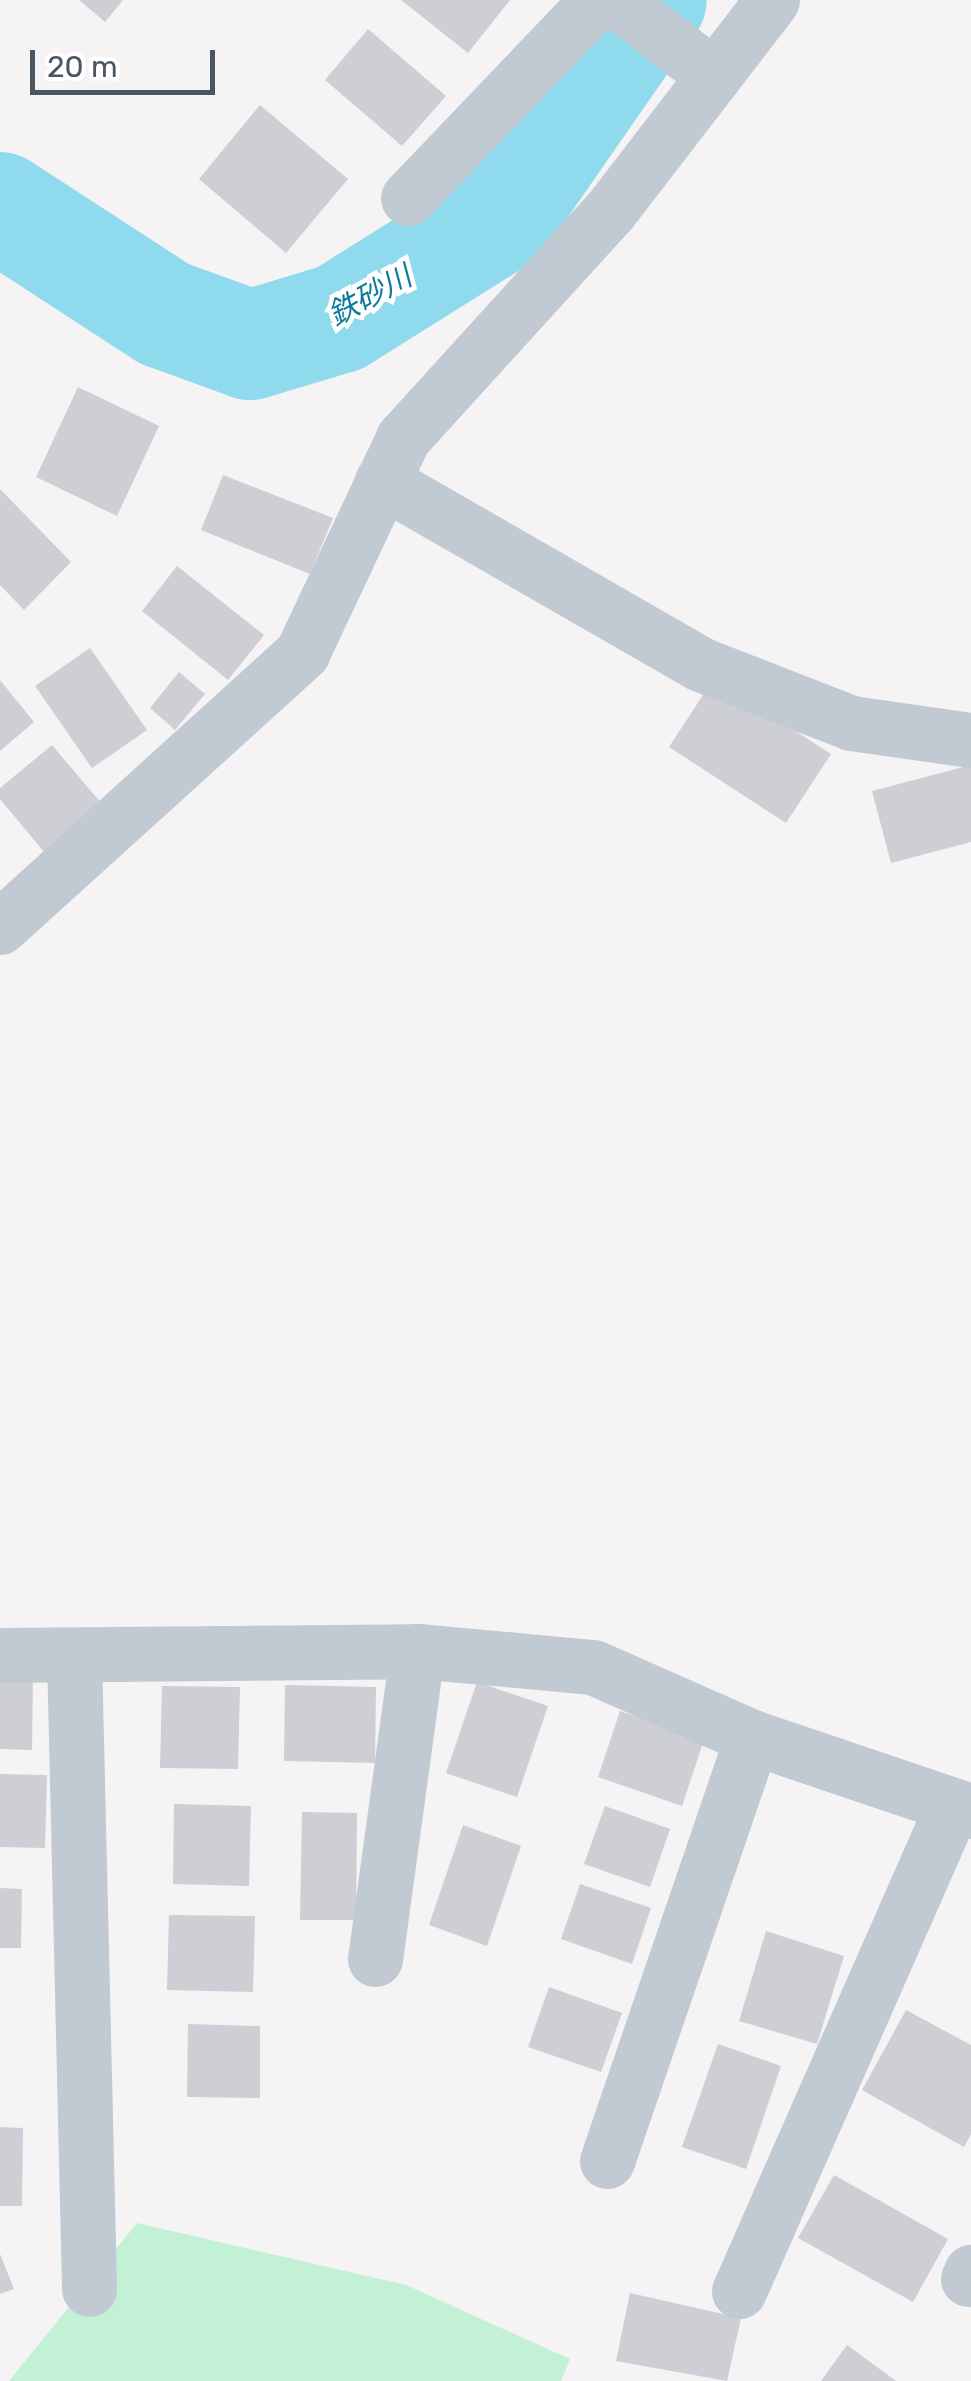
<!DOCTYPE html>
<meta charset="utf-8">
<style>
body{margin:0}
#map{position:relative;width:971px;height:2381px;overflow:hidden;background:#f5f3f3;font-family:Rubik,"Noto Sans JP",sans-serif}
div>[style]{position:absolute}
.green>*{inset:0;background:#c3f1d5}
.river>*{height:110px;margin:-55px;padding:0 55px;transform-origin:55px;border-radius:55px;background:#90daee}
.building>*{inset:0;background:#cdcfd5}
.street>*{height:55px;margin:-27.5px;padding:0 27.5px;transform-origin:27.5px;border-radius:27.5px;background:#c1cad2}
span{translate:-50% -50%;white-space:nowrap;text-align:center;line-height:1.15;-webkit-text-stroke:9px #fff;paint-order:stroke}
.water-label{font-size:30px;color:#0c7c9b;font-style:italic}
.scale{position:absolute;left:30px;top:50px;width:185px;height:45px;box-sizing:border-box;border:5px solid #4a5661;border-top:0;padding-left:12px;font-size:30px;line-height:35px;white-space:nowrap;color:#4a5661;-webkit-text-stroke:8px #fff;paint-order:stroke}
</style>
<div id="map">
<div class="green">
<i style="clip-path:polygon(137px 2223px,406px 2285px,570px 2359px,561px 2381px,9px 2381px)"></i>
</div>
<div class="river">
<i style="left:0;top:207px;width:197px;rotate:33deg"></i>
<i style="left:165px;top:314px;width:90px;rotate:20deg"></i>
<i style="left:250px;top:345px;width:94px;rotate:-16.7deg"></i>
<i style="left:340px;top:318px;width:190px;rotate:-32.1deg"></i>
<i style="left:501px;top:217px;width:264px;rotate:-55.2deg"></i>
</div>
<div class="building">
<i style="clip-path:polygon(79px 0,123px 0,105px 22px)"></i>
<i style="clip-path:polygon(401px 0,510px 0,468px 53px)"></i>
<i style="clip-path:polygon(368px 29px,446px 96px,402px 146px,325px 80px)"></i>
<i style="clip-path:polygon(260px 105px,348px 179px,286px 253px,199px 179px)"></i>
<i style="clip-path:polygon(78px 387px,159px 426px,117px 516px,36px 477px)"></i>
<i style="clip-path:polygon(223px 475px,333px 518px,310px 574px,201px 530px)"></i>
<i style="clip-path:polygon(0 489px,71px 562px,24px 610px,0 585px)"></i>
<i style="clip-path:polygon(177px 566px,264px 635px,228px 680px,142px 611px)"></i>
<i style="clip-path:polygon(90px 648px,147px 730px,92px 768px,35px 686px)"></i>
<i style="clip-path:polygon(179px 672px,205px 694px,175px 730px,150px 708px)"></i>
<i style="clip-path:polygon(714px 678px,831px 754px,786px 823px,669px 747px)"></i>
<i style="clip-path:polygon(0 680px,34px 722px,0 751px)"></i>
<i style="clip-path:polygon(52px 745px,102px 804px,44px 852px,0 799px,0 788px)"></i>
<i style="clip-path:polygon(971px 765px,971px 842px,891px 863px,872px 791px)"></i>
<i style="clip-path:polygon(0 1678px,33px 1678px,32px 1750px,0 1749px)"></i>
<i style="clip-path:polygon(477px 1682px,548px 1706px,517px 1797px,446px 1773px)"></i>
<i style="clip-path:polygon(285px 1685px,376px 1687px,375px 1763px,284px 1761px)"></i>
<i style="clip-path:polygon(162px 1686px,240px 1687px,238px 1769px,160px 1768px)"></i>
<i style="clip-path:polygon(620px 1711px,704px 1740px,682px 1806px,598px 1777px)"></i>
<i style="clip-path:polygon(0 1774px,47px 1775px,45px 1848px,0 1847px)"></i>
<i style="clip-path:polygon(174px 1804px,251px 1806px,249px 1886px,173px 1884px)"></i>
<i style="clip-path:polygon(605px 1806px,670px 1829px,650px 1887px,584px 1864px)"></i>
<i style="clip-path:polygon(302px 1812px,357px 1813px,356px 1920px,300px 1920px)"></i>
<i style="clip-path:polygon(463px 1825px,521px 1846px,487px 1946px,429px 1925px)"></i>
<i style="clip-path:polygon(580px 1884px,651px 1908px,632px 1964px,561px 1939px)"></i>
<i style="clip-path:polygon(0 1888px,22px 1889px,21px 1948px,0 1948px)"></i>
<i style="clip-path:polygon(169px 1915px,255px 1916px,253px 1992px,167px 1990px)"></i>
<i style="clip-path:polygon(766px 1931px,844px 1956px,817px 2044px,739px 2021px)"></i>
<i style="clip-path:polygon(549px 1987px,622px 2013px,601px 2072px,528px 2047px)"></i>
<i style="clip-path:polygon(906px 2010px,971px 2045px,971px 2134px,964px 2147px,862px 2090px)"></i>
<i style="clip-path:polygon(188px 2024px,260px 2026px,260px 2098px,187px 2097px)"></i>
<i style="clip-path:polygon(718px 2044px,781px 2066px,746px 2169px,682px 2147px)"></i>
<i style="clip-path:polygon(0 2127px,23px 2128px,22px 2206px,0 2206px)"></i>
<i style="clip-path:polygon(834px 2175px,948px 2239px,913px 2302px,798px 2238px)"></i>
<i style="clip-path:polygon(0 2254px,14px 2289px,0 2294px)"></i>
<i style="clip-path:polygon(630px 2293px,741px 2318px,727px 2381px,616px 2361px)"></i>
<i style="clip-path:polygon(847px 2345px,896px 2381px,821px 2381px)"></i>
</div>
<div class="street">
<i style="left:616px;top:0;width:124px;rotate:37.8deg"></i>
<i style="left:408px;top:198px;width:274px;rotate:-46.3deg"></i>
<i style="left:382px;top:481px;width:367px;rotate:29.9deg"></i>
<i style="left:700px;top:664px;width:162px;rotate:21.3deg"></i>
<i style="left:851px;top:723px;width:121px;rotate:8.1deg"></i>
<i style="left:0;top:927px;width:408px;rotate:-42.2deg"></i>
<i style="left:302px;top:653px;width:238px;rotate:-64.8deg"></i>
<i style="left:403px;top:438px;width:306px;rotate:-47.7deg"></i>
<i style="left:609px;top:212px;width:267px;rotate:-52.4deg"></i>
<i style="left:0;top:1655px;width:417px;rotate:-0.5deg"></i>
<i style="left:417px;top:1651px;width:177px;rotate:5.2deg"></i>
<i style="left:593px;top:1667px;width:174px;rotate:23.8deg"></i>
<i style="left:752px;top:1737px;width:231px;rotate:18.7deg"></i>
<i style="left:74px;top:1655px;width:634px;rotate:88.64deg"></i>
<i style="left:375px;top:1959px;width:311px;rotate:-82.2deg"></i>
<i style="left:607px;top:2161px;width:448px;rotate:-71.1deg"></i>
<i style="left:968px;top:2279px;width:8px;rotate:-67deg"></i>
<i style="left:739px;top:2291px;width:529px;rotate:-66.25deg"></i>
</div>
<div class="water-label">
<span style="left:370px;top:296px;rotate:-29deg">鉄砂川</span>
</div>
<div class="scale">20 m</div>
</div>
